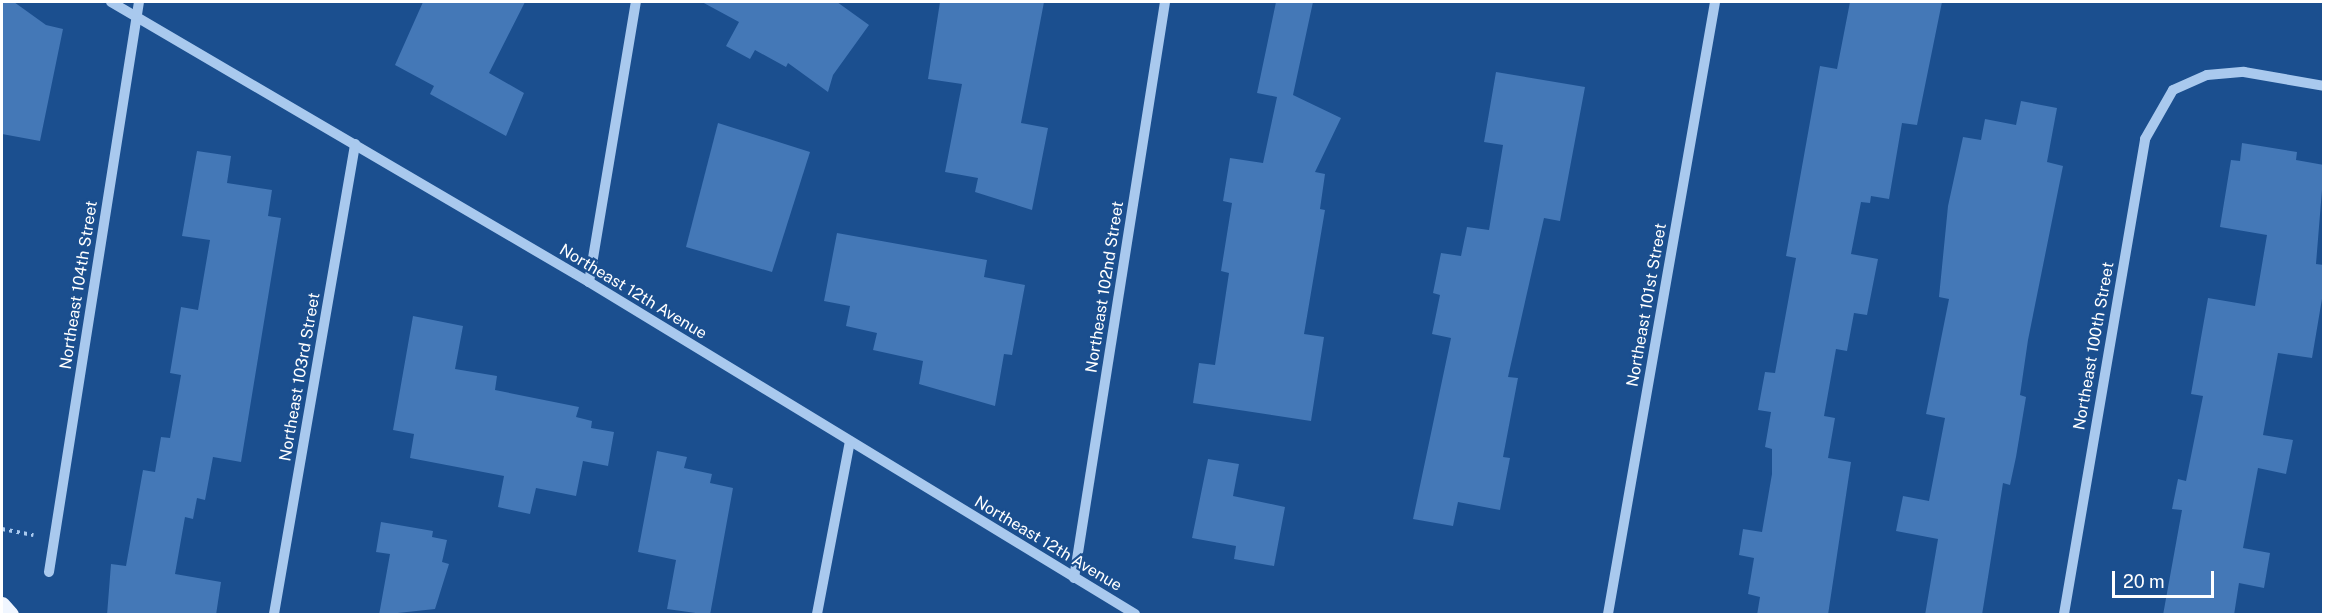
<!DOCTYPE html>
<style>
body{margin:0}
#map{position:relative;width:2325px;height:616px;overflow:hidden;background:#1b4f8f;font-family:"Public Sans",sans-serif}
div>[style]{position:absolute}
.building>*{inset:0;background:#4478b7}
.path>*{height:4px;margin-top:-2px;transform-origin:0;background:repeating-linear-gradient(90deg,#a9c9ee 0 3px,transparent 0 7.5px)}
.minor>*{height:10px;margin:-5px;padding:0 5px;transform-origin:5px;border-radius:5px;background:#a9c9ee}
.major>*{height:15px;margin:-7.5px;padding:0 7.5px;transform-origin:7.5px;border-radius:7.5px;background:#f0f6ff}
span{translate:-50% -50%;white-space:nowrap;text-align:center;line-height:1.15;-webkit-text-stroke:4.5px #1b4f8f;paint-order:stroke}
.street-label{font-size:16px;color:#fff}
.frame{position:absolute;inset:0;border:3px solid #fff;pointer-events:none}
.scale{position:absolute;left:2112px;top:571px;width:102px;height:27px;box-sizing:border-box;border:3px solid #fff;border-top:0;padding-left:8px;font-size:18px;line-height:21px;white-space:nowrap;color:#fff;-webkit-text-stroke:4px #1b4f8f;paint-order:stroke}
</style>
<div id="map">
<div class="building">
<i style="clip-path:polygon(2px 2px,14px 2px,46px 25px,63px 29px,40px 141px,2px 134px)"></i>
<i style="clip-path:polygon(423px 2px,525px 2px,489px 73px,524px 93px,506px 136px,430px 94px,434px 86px,395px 65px)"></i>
<i style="clip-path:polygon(702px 2px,837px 2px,869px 25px,833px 75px,828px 92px,788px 63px,786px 67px,755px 50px,750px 59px,726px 46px,739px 22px)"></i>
<i style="clip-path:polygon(940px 2px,1044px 2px,1021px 123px,1048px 128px,1032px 210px,975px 192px,978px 178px,945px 172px,962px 84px,928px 79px)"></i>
<i style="clip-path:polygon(1276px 2px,1313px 2px,1293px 95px,1341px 118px,1315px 172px,1325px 174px,1320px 209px,1325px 210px,1304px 334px,1324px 337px,1311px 421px,1193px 403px,1199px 363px,1215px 365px,1229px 273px,1221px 271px,1232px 203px,1223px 201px,1230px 158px,1263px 163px,1277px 97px,1257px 93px)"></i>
<i style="clip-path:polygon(1850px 2px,1942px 2px,1917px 125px,1902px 123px,1889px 199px,1871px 196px,1870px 203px,1861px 202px,1851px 254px,1878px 259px,1867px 315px,1854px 313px,1847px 351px,1836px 349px,1824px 416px,1835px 418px,1828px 458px,1851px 462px,1828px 615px,1757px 615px,1760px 597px,1748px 594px,1754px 558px,1739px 555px,1743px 529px,1762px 532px,1772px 474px,1772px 449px,1765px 447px,1771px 412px,1758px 410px,1765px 372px,1775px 373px,1796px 258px,1786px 256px,1820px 66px,1837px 69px)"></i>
<i style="clip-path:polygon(1496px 72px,1585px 87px,1560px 221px,1544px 218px,1508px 377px,1518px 378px,1503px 457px,1510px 458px,1500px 510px,1458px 502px,1453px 526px,1413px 519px,1451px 338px,1432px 334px,1440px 295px,1433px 293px,1441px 253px,1461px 256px,1467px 227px,1489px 230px,1503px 145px,1484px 142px)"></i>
<i style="clip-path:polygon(2021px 101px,2057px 108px,2047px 162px,2063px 166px,2028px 340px,2020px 395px,2026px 397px,2016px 457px,2010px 485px,2003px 483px,1982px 615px,1925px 615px,1938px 539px,1896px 531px,1903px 496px,1929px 501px,1945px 418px,1926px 414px,1949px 299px,1939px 297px,1948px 206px,1963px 137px,1981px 140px,1985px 119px,2016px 125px)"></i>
<i style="clip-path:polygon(718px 123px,810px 152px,772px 272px,686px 247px)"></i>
<i style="clip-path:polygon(2242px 143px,2297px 152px,2296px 160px,2324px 165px,2316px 264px,2324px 265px,2324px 287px,2312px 358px,2278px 353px,2263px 435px,2293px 440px,2286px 474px,2258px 468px,2243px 548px,2270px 553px,2264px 588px,2239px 583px,2234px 615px,2163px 615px,2182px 510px,2172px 509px,2178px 479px,2186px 481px,2203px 396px,2191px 394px,2208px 298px,2255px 306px,2267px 235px,2220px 227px,2231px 160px,2240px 161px)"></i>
<i style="clip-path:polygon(197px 151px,231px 156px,227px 183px,272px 190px,268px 216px,281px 218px,241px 462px,213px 457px,205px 500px,197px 498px,193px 519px,185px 517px,175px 574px,221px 582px,216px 615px,107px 615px,111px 564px,126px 566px,143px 470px,155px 472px,161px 437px,170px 438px,181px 375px,170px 373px,181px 307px,198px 310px,210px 240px,182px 236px)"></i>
<i style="clip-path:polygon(837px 233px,987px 260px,984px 277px,1025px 285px,1012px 355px,1004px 354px,995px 406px,919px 384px,923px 361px,873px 350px,877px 333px,846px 326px,850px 306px,824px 301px)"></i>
<i style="clip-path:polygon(413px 316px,463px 326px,455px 369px,497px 376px,495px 390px,579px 407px,576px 417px,592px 421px,591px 428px,614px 432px,608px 466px,583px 461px,576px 496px,536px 488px,530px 514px,498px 507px,504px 476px,410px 458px,414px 434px,393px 430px)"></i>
<i style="clip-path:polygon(657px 451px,687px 457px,684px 468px,712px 474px,710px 483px,733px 488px,710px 615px,667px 609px,676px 560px,638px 552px)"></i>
<i style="clip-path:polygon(1208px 459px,1239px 464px,1233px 496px,1285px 507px,1274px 566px,1234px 559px,1236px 546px,1192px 538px)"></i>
<i style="clip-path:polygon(381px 522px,433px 531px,432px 537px,447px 540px,442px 562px,449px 564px,435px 609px,379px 615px,390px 554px,376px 552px)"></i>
</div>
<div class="path">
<i style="left:2px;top:529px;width:32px;rotate:11deg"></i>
</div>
<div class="minor">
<i style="left:111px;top:2px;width:554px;rotate:30.36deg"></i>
<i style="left:589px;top:282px;width:639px;rotate:31.3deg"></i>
<i style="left:589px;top:282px;width:284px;rotate:-80.5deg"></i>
<i style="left:49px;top:572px;width:577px;rotate:-81.03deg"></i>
<i style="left:1074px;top:578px;width:583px;rotate:-81.02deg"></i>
<i style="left:274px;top:614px;width:477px;rotate:-80.2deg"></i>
<i style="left:817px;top:614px;width:176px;rotate:-79.2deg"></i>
<i style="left:1608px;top:614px;width:621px;rotate:-80.08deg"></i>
<i style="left:2064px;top:614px;width:482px;rotate:-80.3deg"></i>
<i style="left:2145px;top:139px;width:56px;rotate:-60.3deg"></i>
<i style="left:2173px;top:90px;width:37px;rotate:-24deg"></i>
<i style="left:2207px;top:75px;width:37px;rotate:-5deg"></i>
<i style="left:2244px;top:72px;width:81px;rotate:9.9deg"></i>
</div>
<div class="major">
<i style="left:2px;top:604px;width:13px;rotate:48deg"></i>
</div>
<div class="street-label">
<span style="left:79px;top:285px;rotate:-81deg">Northeast 104th Street</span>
<span style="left:1105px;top:287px;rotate:-81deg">Northeast 102nd Street</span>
<span style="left:633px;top:292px;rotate:31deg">Northeast 12th Avenue</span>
<span style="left:1647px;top:305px;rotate:-80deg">Northeast 101st Street</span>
<span style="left:2094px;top:346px;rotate:-80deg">Northeast 100th Street</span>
<span style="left:300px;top:377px;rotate:-80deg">Northeast 103rd Street</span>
<span style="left:1048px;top:544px;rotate:31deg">Northeast 12th Avenue</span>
</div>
<div class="frame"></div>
<div class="scale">20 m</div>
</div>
